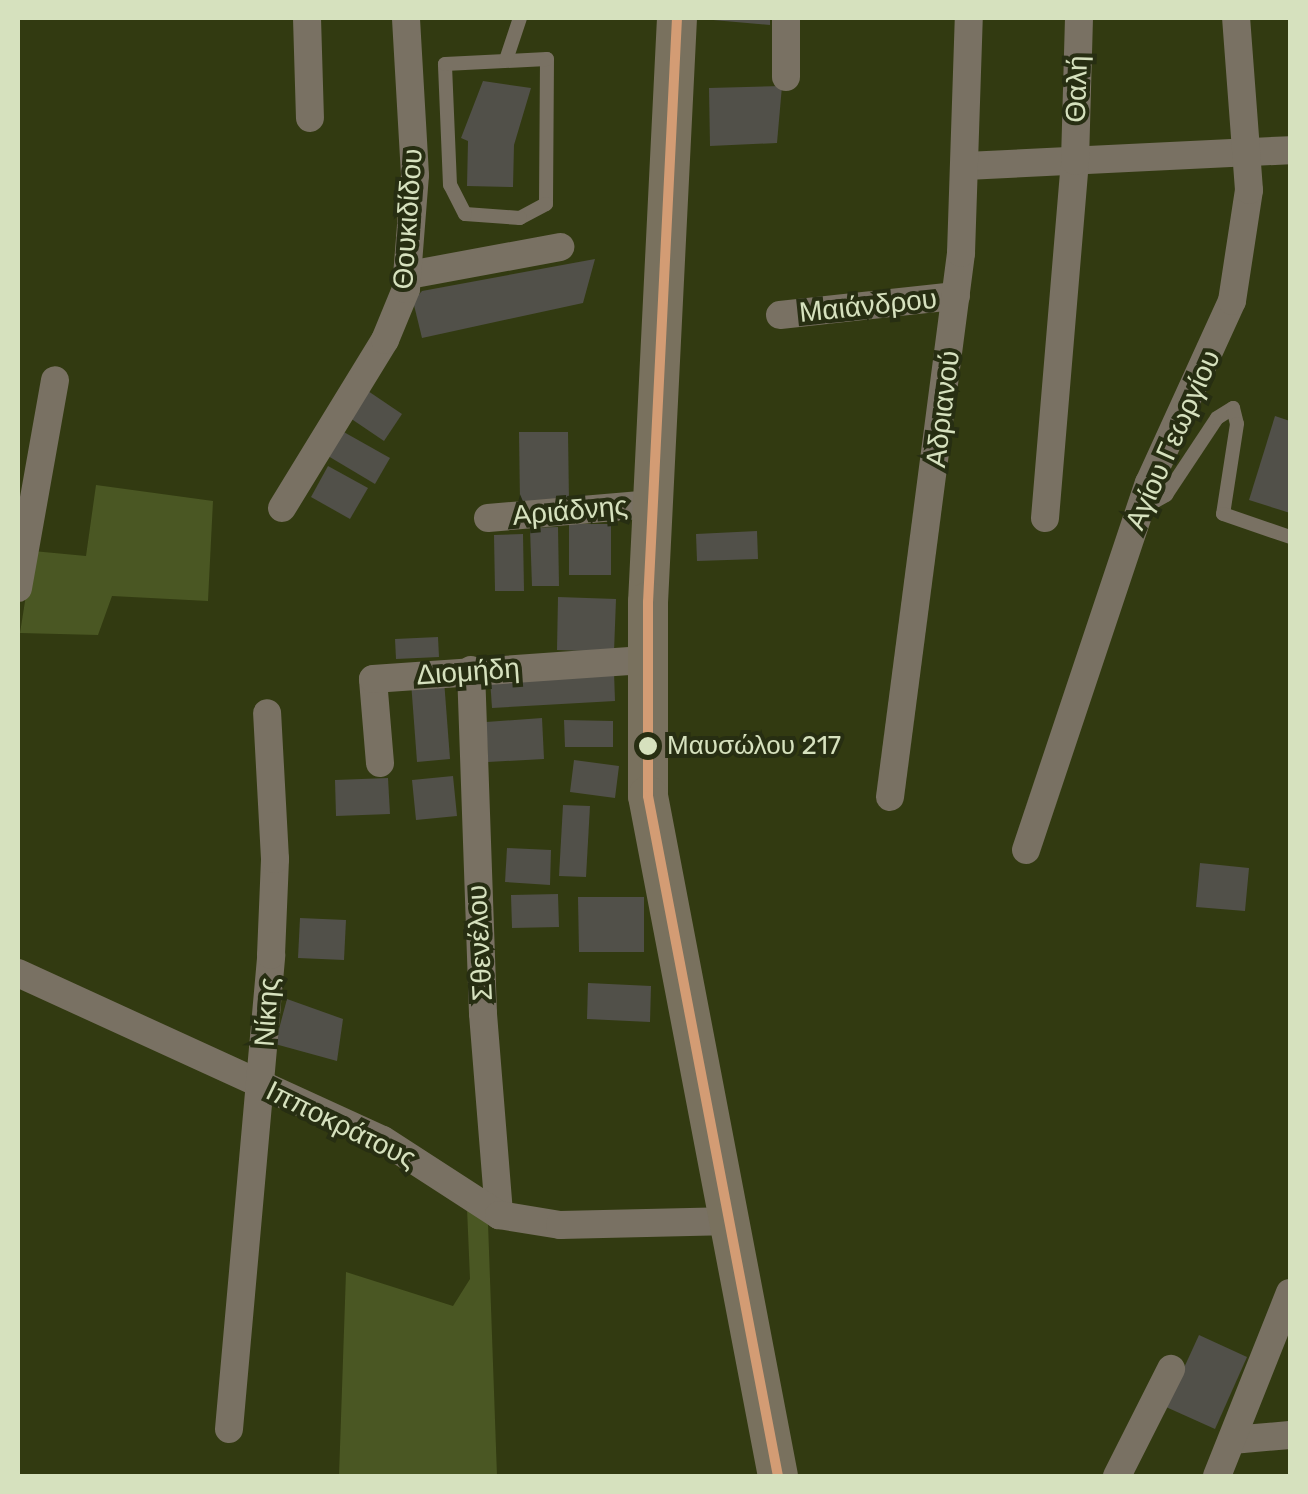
<!DOCTYPE html>
<meta charset="utf-8">
<style>
body{margin:0}
#map{position:relative;width:1308px;height:1494px;overflow:hidden;background:#323a11;font-family:Rubik,sans-serif}
div>[style]{position:absolute}
.green>*{inset:0;background:#4a5723}
.building>*{inset:0;background:#515049}
.lane>*{height:14px;margin:-7px;padding:0 7px;transform-origin:7px;border-radius:7px;background:#797163}
.street>*{height:28px;margin:-14px;padding:0 14px;transform-origin:14px;border-radius:14px;background:#797163}
.secondary>*{height:40px;margin:-20px;padding:0 20px;transform-origin:20px;border-radius:20px;background:#79715e}
.bus-1>*{height:10px;margin:-5px;padding:0 5px;transform-origin:5px;border-radius:5px;background:#d39c74}
.dots>*{width:28px;height:28px;translate:-50% -50%;box-sizing:border-box;border:5px solid #272e12;border-radius:50%}
span{translate:-50% -50%;white-space:nowrap;text-align:center;line-height:1.15;-webkit-text-stroke:8px #272e12;paint-order:stroke}
.bus-label{font-size:26px;color:#d6e1be}
.left{translate:0 -50%;text-align:left}
.street-label{font-size:28px;color:#d6e1be}
.frame{position:absolute;inset:0;border:20px solid #d6e1be;pointer-events:none}
</style>
<div id="map">
<div class="green">
<i style="clip-path:polygon(96px 485px,213px 501px,208px 601px,112px 596px,98px 635px,20px 633px,33px 551px,86px 556px)"></i>
<i style="clip-path:polygon(467px 1208px,488px 1223px,497px 1476px,339px 1476px,346px 1272px,453px 1306px,470px 1279px)"></i>
</div>
<div class="building">
<i style="clip-path:polygon(713px 18px,770px 18px,770px 25px,713px 20px)"></i>
<i style="clip-path:polygon(483px 81px,531px 88px,514px 145px,513px 187px,467px 186px,468px 141px,461px 138px)"></i>
<i style="clip-path:polygon(782px 86px,777px 143px,710px 146px,709px 88px)"></i>
<i style="clip-path:polygon(595px 259px,583px 303px,422px 338px,413px 301px,422px 291px)"></i>
<i style="clip-path:polygon(368px 391px,402px 414px,384px 441px,350px 418px)"></i>
<i style="clip-path:polygon(1275px 416px,1290px 421px,1290px 513px,1249px 500px)"></i>
<i style="clip-path:polygon(342px 431px,390px 458px,375px 484px,328px 456px)"></i>
<i style="clip-path:polygon(519px 432px,568px 432px,569px 503px,520px 503px)"></i>
<i style="clip-path:polygon(328px 466px,368px 488px,350px 519px,311px 497px)"></i>
<i style="clip-path:polygon(569px 524px,611px 524px,611px 575px,569px 575px)"></i>
<i style="clip-path:polygon(558px 527px,559px 586px,532px 586px,530px 528px)"></i>
<i style="clip-path:polygon(757px 531px,758px 559px,697px 561px,696px 534px)"></i>
<i style="clip-path:polygon(523px 534px,524px 591px,495px 591px,494px 535px)"></i>
<i style="clip-path:polygon(558px 597px,616px 599px,614px 652px,557px 650px)"></i>
<i style="clip-path:polygon(438px 637px,439px 657px,396px 659px,395px 639px)"></i>
<i style="clip-path:polygon(614px 672px,615px 701px,492px 708px,490px 679px)"></i>
<i style="clip-path:polygon(444px 680px,450px 759px,417px 762px,411px 682px)"></i>
<i style="clip-path:polygon(542px 718px,544px 759px,488px 762px,486px 722px)"></i>
<i style="clip-path:polygon(564px 720px,613px 721px,613px 747px,565px 747px)"></i>
<i style="clip-path:polygon(574px 760px,619px 766px,615px 798px,570px 792px)"></i>
<i style="clip-path:polygon(453px 776px,457px 816px,416px 820px,412px 780px)"></i>
<i style="clip-path:polygon(388px 778px,390px 814px,336px 816px,335px 780px)"></i>
<i style="clip-path:polygon(563px 805px,590px 806px,586px 877px,559px 876px)"></i>
<i style="clip-path:polygon(507px 848px,551px 850px,550px 885px,505px 882px)"></i>
<i style="clip-path:polygon(1200px 863px,1249px 868px,1245px 911px,1196px 907px)"></i>
<i style="clip-path:polygon(558px 894px,559px 927px,512px 928px,511px 895px)"></i>
<i style="clip-path:polygon(578px 897px,644px 897px,644px 952px,579px 952px)"></i>
<i style="clip-path:polygon(300px 918px,346px 920px,344px 960px,298px 958px)"></i>
<i style="clip-path:polygon(588px 983px,651px 986px,650px 1022px,587px 1019px)"></i>
<i style="clip-path:polygon(287px 999px,343px 1019px,337px 1061px,275px 1044px)"></i>
<i style="clip-path:polygon(1199px 1335px,1247px 1357px,1215px 1429px,1166px 1407px)"></i>
</div>
<div class="lane">
<i style="left:547px;top:59px;width:145px;rotate:90.4deg"></i>
<i style="left:546px;top:204px;width:30px;rotate:152deg"></i>
<i style="left:520px;top:218px;width:55px;rotate:-175.8deg"></i>
<i style="left:465px;top:214px;width:33px;rotate:-117deg"></i>
<i style="left:450px;top:185px;width:121px;rotate:-92.4deg"></i>
<i style="left:445px;top:64px;width:102px;rotate:-2.8deg"></i>
<i style="left:506px;top:60px;width:44px;rotate:-71.6deg"></i>
<i style="left:1141px;top:509px;width:29px;rotate:-29deg"></i>
<i style="left:1166px;top:495px;width:92px;rotate:-56.5deg"></i>
<i style="left:1217px;top:418px;width:19px;rotate:-32deg"></i>
<i style="left:1233px;top:408px;width:16px;rotate:76deg"></i>
<i style="left:1237px;top:424px;width:91px;rotate:98.8deg"></i>
<i style="left:1223px;top:514px;width:71px;rotate:18.9deg"></i>
</div>
<div class="street">
<i style="left:307px;top:18px;width:100px;rotate:88.3deg"></i>
<i style="left:786px;top:77px;width:59px;rotate:-90deg"></i>
<i style="left:966px;top:166px;width:324px;rotate:-2.8deg"></i>
<i style="left:409px;top:275px;width:154px;rotate:-10.5deg"></i>
<i style="left:780px;top:315px;width:177px;rotate:-6.2deg"></i>
<i style="left:282px;top:508px;width:197px;rotate:-58.5deg"></i>
<i style="left:385px;top:340px;width:55px;rotate:-67.6deg"></i>
<i style="left:406px;top:289px;width:114px;rotate:-85.5deg"></i>
<i style="left:415px;top:175px;width:157px;rotate:-93.3deg"></i>
<i style="left:488px;top:518px;width:165px;rotate:-4.9deg"></i>
<i style="left:1045px;top:518px;width:358px;rotate:-85.2deg"></i>
<i style="left:1075px;top:161px;width:143px;rotate:-88.4deg"></i>
<i style="left:18px;top:588px;width:211px;rotate:-79.9deg"></i>
<i style="left:471px;top:670px;width:344px;rotate:88deg"></i>
<i style="left:483px;top:1014px;width:202px;rotate:85.4deg"></i>
<i style="left:380px;top:763px;width:84px;rotate:-94.8deg"></i>
<i style="left:373px;top:679px;width:275px;rotate:-4deg"></i>
<i style="left:890px;top:797px;width:549px;rotate:-82.56deg"></i>
<i style="left:961px;top:253px;width:235px;rotate:-88.1deg"></i>
<i style="left:1026px;top:850px;width:387px;rotate:-71.5deg"></i>
<i style="left:1149px;top:483px;width:200px;rotate:-65.5deg"></i>
<i style="left:1232px;top:301px;width:112px;rotate:-81.3deg"></i>
<i style="left:1249px;top:190px;width:172px;rotate:-94.3deg"></i>
<i style="left:18px;top:973px;width:401px;rotate:24.6deg"></i>
<i style="left:383px;top:1140px;width:138px;rotate:32.9deg"></i>
<i style="left:499px;top:1215px;width:62px;rotate:9.3deg"></i>
<i style="left:560px;top:1225px;width:173px;rotate:-1.3deg"></i>
<i style="left:229px;top:1429px;width:476px;rotate:-84.9deg"></i>
<i style="left:271px;top:955px;width:96px;rotate:-87.6deg"></i>
<i style="left:275px;top:859px;width:146px;rotate:-93.1deg"></i>
<i style="left:1232px;top:1440px;width:58px;rotate:-4.9deg"></i>
<i style="left:1117px;top:1476px;width:120px;rotate:-63.2deg"></i>
<i style="left:1217px;top:1476px;width:197px;rotate:-68.3deg"></i>
</div>
<div class="secondary">
<i style="left:677px;top:18px;width:585px;rotate:92.84deg"></i>
<i style="left:648px;top:602px;width:194px;rotate:90deg"></i>
<i style="left:648px;top:796px;width:692px;rotate:79.18deg"></i>
</div>
<div class="bus-1">
<i style="left:677px;top:18px;width:585px;rotate:92.84deg"></i>
<i style="left:648px;top:602px;width:194px;rotate:90deg"></i>
<i style="left:648px;top:796px;width:692px;rotate:79.18deg"></i>
</div>
<div class="dots">
<i style="left:648px;top:746px;background:#d6e1be"></i>
</div>
<div class="bus-label">
<span class="left" style="left:667px;top:746px">Μαυσώλου 217</span>
</div>
<div class="street-label">
<span style="left:1077px;top:89px;rotate:-88deg">Θαλή</span>
<span style="left:408px;top:219px;rotate:-86deg">Θουκιδίδου</span>
<span style="left:868px;top:306px;rotate:-6deg">Μαιάνδρου</span>
<span style="left:943px;top:409px;rotate:-83deg">Αδριανού</span>
<span style="left:1173px;top:440px;rotate:-66deg">Αγίου Γεωργίου</span>
<span style="left:570px;top:511px;rotate:-5deg">Αριάδνης</span>
<span style="left:468px;top:672px;rotate:-4deg">Διομήδη</span>
<span style="left:480px;top:943px;rotate:-93deg">Σθενέλου</span>
<span style="left:267px;top:1012px;rotate:-86deg">Νίκης</span>
<span style="left:341px;top:1125px;rotate:26deg">Ιπποκράτους</span>
</div>
<div class="frame"></div>
</div>
